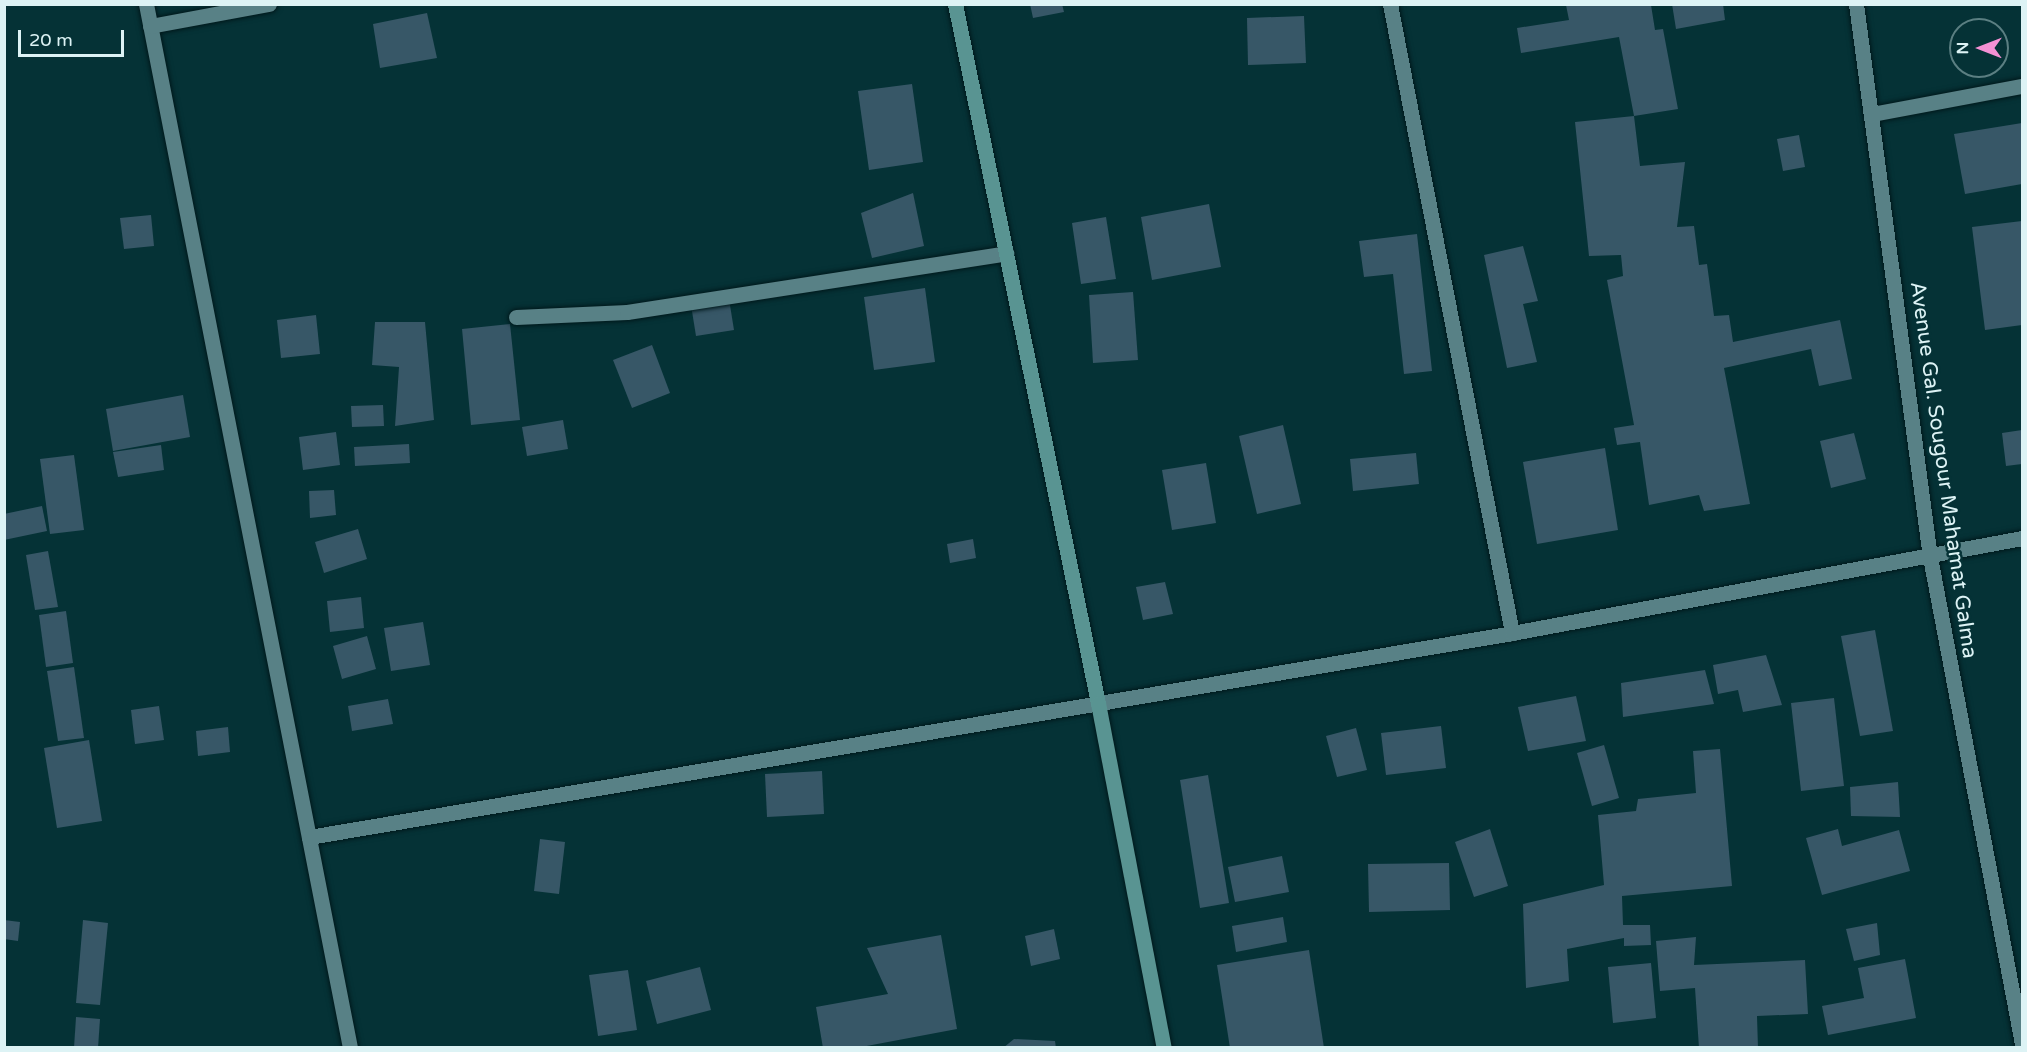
<!DOCTYPE html>
<style>
body{margin:0}
#map{position:relative;width:2027px;height:1052px;overflow:hidden;background:#053236;font-family:"Varela Round",sans-serif}
div>[style]{position:absolute}
.building>*{inset:0;background:#375767}
.roads{filter:drop-shadow(0 0 2px #00191c) drop-shadow(0 0 2px #00191c)}
.street>*{height:15px;margin:-7.5px;padding:0 7.5px;transform-origin:7.5px;border-radius:7.5px;background:#588186}
.secondary>*{height:15px;margin:-7.5px;padding:0 7.5px;transform-origin:7.5px;border-radius:7.5px;background:#599492}
span{translate:-50% -50%;white-space:nowrap;text-align:center;line-height:1.15;-webkit-text-stroke:5px #053236;paint-order:stroke}
.street-label{font-size:21px;color:#ddf3f5}
.frame{position:absolute;inset:0;border:6px solid #ddf3f5;pointer-events:none}
.north{position:absolute;left:1949px;top:18px;width:60px;height:60px;box-sizing:border-box;background:#053236;border:2px solid #5b7f82;border-radius:50%;rotate:270deg;font-size:16px;font-weight:700;line-height:24px;text-align:center;color:#ddf3f5}
.north::after{content:'';display:block;margin:auto;width:21px;height:27px;background:#f491d4;clip-path:polygon(50% 0,100% 100%,50% 72%,0 100%)}
.scale{position:absolute;left:18px;top:30px;width:106px;height:27px;box-sizing:border-box;border:3px solid #ddf3f5;border-top:0;padding-left:8px;font-size:18px;line-height:21px;white-space:nowrap;color:#ddf3f5;-webkit-text-stroke:4px #053236;paint-order:stroke}
</style>
<div id="map">
<div class="building">
<i style="clip-path:polygon(1030px 4px,1062px 4px,1064px 12px,1033px 18px)"></i>
<i style="clip-path:polygon(1672px 4px,1723px 4px,1725px 20px,1676px 29px)"></i>
<i style="clip-path:polygon(1566px 5px,1651px 5px,1655px 30px,1663px 29px,1678px 109px,1634px 116px,1619px 37px,1521px 53px,1517px 28px,1569px 20px)"></i>
<i style="clip-path:polygon(427px 13px,437px 58px,380px 68px,373px 24px)"></i>
<i style="clip-path:polygon(1304px 16px,1306px 63px,1248px 65px,1247px 18px)"></i>
<i style="clip-path:polygon(912px 84px,923px 162px,869px 170px,858px 91px)"></i>
<i style="clip-path:polygon(1634px 116px,1640px 166px,1685px 162px,1677px 227px,1694px 226px,1699px 265px,1707px 264px,1714px 316px,1729px 315px,1733px 342px,1840px 320px,1852px 379px,1819px 386px,1811px 349px,1724px 368px,1750px 504px,1704px 511px,1699px 495px,1649px 505px,1640px 442px,1617px 445px,1614px 428px,1634px 425px,1607px 280px,1623px 276px,1621px 255px,1589px 256px,1575px 122px)"></i>
<i style="clip-path:polygon(2022px 123px,2022px 184px,1965px 194px,1954px 134px)"></i>
<i style="clip-path:polygon(1799px 135px,1805px 167px,1783px 171px,1777px 139px)"></i>
<i style="clip-path:polygon(913px 193px,924px 246px,872px 258px,861px 213px)"></i>
<i style="clip-path:polygon(1209px 204px,1221px 267px,1152px 280px,1141px 217px)"></i>
<i style="clip-path:polygon(151px 215px,154px 246px,124px 249px,120px 218px)"></i>
<i style="clip-path:polygon(1106px 217px,1116px 279px,1081px 284px,1072px 223px)"></i>
<i style="clip-path:polygon(2022px 221px,2022px 325px,1985px 330px,1972px 227px)"></i>
<i style="clip-path:polygon(1417px 234px,1432px 371px,1404px 374px,1393px 274px,1364px 277px,1359px 241px)"></i>
<i style="clip-path:polygon(1523px 246px,1538px 301px,1523px 304px,1537px 362px,1507px 368px,1484px 255px)"></i>
<i style="clip-path:polygon(925px 288px,935px 362px,874px 370px,864px 297px)"></i>
<i style="clip-path:polygon(1133px 292px,1138px 360px,1093px 363px,1089px 295px)"></i>
<i style="clip-path:polygon(729px 299px,734px 330px,696px 336px,691px 305px)"></i>
<i style="clip-path:polygon(316px 315px,320px 354px,281px 358px,277px 320px)"></i>
<i style="clip-path:polygon(375px 322px,425px 322px,434px 420px,395px 426px,399px 367px,372px 365px)"></i>
<i style="clip-path:polygon(510px 324px,520px 420px,471px 425px,462px 329px)"></i>
<i style="clip-path:polygon(652px 345px,670px 393px,632px 408px,613px 360px)"></i>
<i style="clip-path:polygon(183px 395px,190px 437px,113px 451px,106px 409px)"></i>
<i style="clip-path:polygon(383px 405px,384px 426px,352px 427px,351px 406px)"></i>
<i style="clip-path:polygon(563px 420px,568px 449px,527px 456px,522px 427px)"></i>
<i style="clip-path:polygon(1283px 425px,1301px 504px,1257px 514px,1239px 436px)"></i>
<i style="clip-path:polygon(2022px 430px,2022px 464px,2006px 466px,2002px 433px)"></i>
<i style="clip-path:polygon(336px 432px,340px 465px,303px 470px,299px 437px)"></i>
<i style="clip-path:polygon(1854px 433px,1866px 479px,1831px 488px,1820px 441px)"></i>
<i style="clip-path:polygon(409px 444px,410px 463px,355px 466px,354px 447px)"></i>
<i style="clip-path:polygon(161px 445px,164px 470px,118px 477px,113px 452px)"></i>
<i style="clip-path:polygon(1605px 448px,1618px 530px,1537px 544px,1523px 462px)"></i>
<i style="clip-path:polygon(1416px 453px,1419px 484px,1353px 491px,1350px 459px)"></i>
<i style="clip-path:polygon(74px 455px,84px 530px,50px 534px,40px 459px)"></i>
<i style="clip-path:polygon(1206px 463px,1216px 523px,1172px 530px,1162px 470px)"></i>
<i style="clip-path:polygon(334px 490px,336px 515px,310px 518px,309px 491px)"></i>
<i style="clip-path:polygon(42px 506px,47px 531px,4px 540px,4px 514px)"></i>
<i style="clip-path:polygon(358px 529px,367px 559px,324px 573px,315px 542px)"></i>
<i style="clip-path:polygon(973px 539px,976px 558px,950px 563px,947px 544px)"></i>
<i style="clip-path:polygon(48px 551px,58px 607px,35px 610px,26px 555px)"></i>
<i style="clip-path:polygon(1165px 582px,1173px 614px,1143px 620px,1136px 587px)"></i>
<i style="clip-path:polygon(361px 597px,364px 628px,330px 632px,327px 601px)"></i>
<i style="clip-path:polygon(66px 611px,73px 663px,46px 667px,39px 615px)"></i>
<i style="clip-path:polygon(423px 622px,430px 665px,391px 671px,384px 628px)"></i>
<i style="clip-path:polygon(1875px 630px,1893px 731px,1860px 736px,1841px 636px)"></i>
<i style="clip-path:polygon(367px 636px,376px 669px,342px 679px,333px 646px)"></i>
<i style="clip-path:polygon(1766px 655px,1782px 705px,1743px 712px,1738px 690px,1718px 694px,1713px 665px)"></i>
<i style="clip-path:polygon(74px 667px,84px 738px,58px 741px,47px 671px)"></i>
<i style="clip-path:polygon(1705px 670px,1714px 704px,1623px 717px,1621px 683px)"></i>
<i style="clip-path:polygon(1576px 696px,1586px 741px,1528px 751px,1518px 707px)"></i>
<i style="clip-path:polygon(1834px 698px,1844px 786px,1801px 791px,1791px 703px)"></i>
<i style="clip-path:polygon(388px 699px,393px 724px,352px 731px,348px 706px)"></i>
<i style="clip-path:polygon(159px 706px,164px 740px,135px 744px,131px 710px)"></i>
<i style="clip-path:polygon(1441px 726px,1446px 768px,1386px 775px,1381px 733px)"></i>
<i style="clip-path:polygon(228px 727px,230px 752px,198px 756px,196px 731px)"></i>
<i style="clip-path:polygon(1356px 728px,1367px 770px,1337px 777px,1326px 736px)"></i>
<i style="clip-path:polygon(89px 740px,102px 821px,57px 828px,44px 748px)"></i>
<i style="clip-path:polygon(1604px 745px,1619px 798px,1592px 806px,1577px 753px)"></i>
<i style="clip-path:polygon(1720px 749px,1732px 886px,1622px 896px,1623px 925px,1650px 925px,1651px 945px,1624px 946px,1624px 938px,1567px 949px,1569px 981px,1526px 988px,1523px 904px,1604px 885px,1598px 815px,1636px 811px,1638px 799px,1696px 793px,1693px 751px)"></i>
<i style="clip-path:polygon(822px 771px,824px 814px,767px 817px,765px 774px)"></i>
<i style="clip-path:polygon(1208px 775px,1229px 903px,1200px 908px,1180px 780px)"></i>
<i style="clip-path:polygon(1898px 782px,1900px 817px,1851px 816px,1850px 787px)"></i>
<i style="clip-path:polygon(1490px 829px,1508px 886px,1474px 897px,1455px 842px)"></i>
<i style="clip-path:polygon(1838px 829px,1842px 846px,1899px 830px,1910px 871px,1822px 895px,1806px 838px)"></i>
<i style="clip-path:polygon(540px 839px,565px 842px,559px 894px,534px 891px)"></i>
<i style="clip-path:polygon(1282px 856px,1289px 892px,1235px 902px,1228px 867px)"></i>
<i style="clip-path:polygon(1449px 863px,1450px 910px,1369px 912px,1368px 864px)"></i>
<i style="clip-path:polygon(1283px 917px,1287px 942px,1236px 952px,1232px 926px)"></i>
<i style="clip-path:polygon(4px 920px,20px 922px,18px 941px,4px 939px)"></i>
<i style="clip-path:polygon(83px 920px,108px 923px,100px 1005px,76px 1003px)"></i>
<i style="clip-path:polygon(1877px 923px,1880px 955px,1854px 961px,1846px 929px)"></i>
<i style="clip-path:polygon(1054px 929px,1060px 959px,1031px 966px,1025px 936px)"></i>
<i style="clip-path:polygon(941px 935px,957px 1029px,856px 1048px,823px 1048px,816px 1007px,888px 994px,867px 948px)"></i>
<i style="clip-path:polygon(1696px 937px,1694px 965px,1805px 960px,1808px 1014px,1757px 1016px,1758px 1048px,1699px 1048px,1695px 988px,1660px 991px,1656px 941px)"></i>
<i style="clip-path:polygon(1309px 950px,1324px 1048px,1230px 1048px,1217px 965px)"></i>
<i style="clip-path:polygon(1905px 959px,1916px 1018px,1828px 1035px,1822px 1006px,1864px 998px,1858px 968px)"></i>
<i style="clip-path:polygon(1651px 963px,1656px 1018px,1613px 1023px,1608px 967px)"></i>
<i style="clip-path:polygon(700px 967px,711px 1010px,657px 1024px,646px 981px)"></i>
<i style="clip-path:polygon(628px 970px,637px 1030px,598px 1036px,589px 975px)"></i>
<i style="clip-path:polygon(76px 1017px,100px 1019px,98px 1048px,74px 1048px)"></i>
<i style="clip-path:polygon(1014px 1039px,1055px 1041px,1056px 1048px,1003px 1048px)"></i>
</div>
<div class="roads">
<div class="street">
<i style="left:146px;top:4px;width:1064px;rotate:78.94deg"></i>
<i style="left:1390px;top:4px;width:641px;rotate:79.02deg"></i>
<i style="left:1856px;top:4px;width:558px;rotate:82.38deg"></i>
<i style="left:1930px;top:557px;width:498px;rotate:79.3deg"></i>
<i style="left:150px;top:26px;width:121px;rotate:-10.5deg"></i>
<i style="left:1872px;top:114px;width:153px;rotate:-10.6deg"></i>
<i style="left:516px;top:317px;width:111px;rotate:-2.6deg"></i>
<i style="left:627px;top:312px;width:384px;rotate:-8.8deg"></i>
<i style="left:309px;top:837px;width:1220px;rotate:-9.62deg"></i>
<i style="left:1512px;top:633px;width:519px;rotate:-10.55deg"></i>
</div>
<div class="secondary">
<i style="left:955px;top:4px;width:713px;rotate:78.44deg"></i>
<i style="left:1098px;top:703px;width:351px;rotate:79.2deg"></i>
</div>
</div>
<div class="street-label">
<span style="left:1943px;top:470px;rotate:82deg">Avenue Gal. Sougour Mahamat Galma</span>
</div>
<div class="frame"></div>
<div class="north">N</div>
<div class="scale">20 m</div>
</div>
